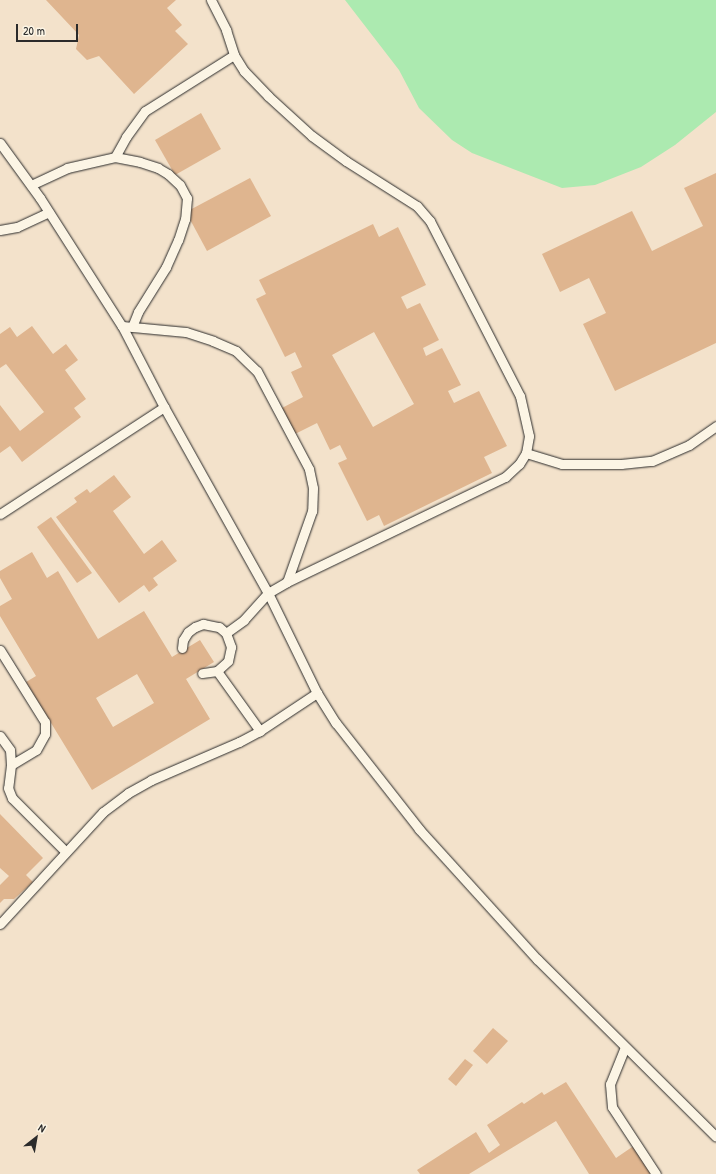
<!DOCTYPE html>
<style>
body{margin:0}
#map{position:relative;width:716px;height:1174px;overflow:hidden;background:#fcf5e5;font-family:"Patrick Hand",sans-serif}
div>[style]{position:absolute}
.built>*{inset:0;background:#f3e2cb}
.green>*{inset:0;background:#aceab0}
.building>*{inset:0;background:#dfb58f}
.roads{filter:drop-shadow(0 0 1px #2b2b2b) drop-shadow(0 0 1px #2b2b2b)}
.service>*{height:9px;margin:-4.5px;padding:0 4.5px;transform-origin:4.5px;border-radius:4.5px;background:#fcf5e5}
span{translate:-50% -50%;white-space:nowrap;text-align:center;line-height:1.15;-webkit-text-stroke:3px #fcf5e5;paint-order:stroke}
.north{position:absolute;left:16px;top:1118px;width:40px;height:40px;-webkit-text-stroke:3px #fcf5e5;paint-order:stroke;rotate:31deg;font-size:11px;font-weight:700;line-height:16px;text-align:center;color:#2b2b2b}
.north::after{content:'';display:block;margin:auto;width:14px;height:18px;background:#2b2b2b;clip-path:polygon(50% 0,100% 100%,50% 72%,0 100%)}
.scale{position:absolute;left:16px;top:24px;width:62px;height:18px;box-sizing:border-box;border:2px solid #2b2b2b;border-top:0;padding-left:5px;font-size:12px;line-height:14px;white-space:nowrap;color:#2b2b2b;-webkit-text-stroke:3px #fcf5e5;paint-order:stroke}
</style>
<div id="map">
<div class="built">
<i style="clip-path:polygon(0 0,716px 0,716px 1174px,0 1174px)"></i>
</div>
<div class="green">
<i style="clip-path:polygon(345px 0,716px 0,716px 112px,675px 145px,641px 167px,595px 185px,562px 188px,472px 153px,452px 140px,419px 108px,399px 70px)"></i>
</div>
<div class="building">
<i style="clip-path:polygon(46px 0,176px 0,167px 8px,182px 25px,175px 31px,188px 44px,134px 94px,99px 56px,87px 60px,76px 49px,79px 35px)"></i>
<i style="clip-path:polygon(201px 113px,221px 149px,175px 175px,155px 140px)"></i>
<i style="clip-path:polygon(716px 173px,716px 343px,615px 391px,583px 324px,606px 313px,589px 278px,560px 292px,542px 254px,632px 211px,652px 251px,703px 226px,684px 188px)"></i>
<i style="clip-path:polygon(250px 178px,271px 216px,207px 251px,186px 212px)"></i>
<i style="clip-path:polygon(evenodd,373px 224px,379px 237px,398px 227px,426px 285px,401px 297px,407px 309px,420px 303px,439px 340px,423px 348px,426px 356px,442px 348px,461px 385px,448px 391px,454px 403px,479px 391px,507px 446px,484px 457px,492px 473px,384px 526px,379px 515px,367px 521px,338px 463px,347px 459px,340px 445px,330px 450px,317px 423px,295px 434px,282px 408px,303px 397px,291px 372px,302px 367px,295px 352px,285px 357px,256px 299px,266px 294px,259px 280px,373px 224px,374px 332px,414px 404px,373px 427px,332px 355px,374px 332px)"></i>
<i style="clip-path:polygon(32px 326px,53px 354px,66px 344px,78px 360px,65px 370px,86px 399px,74px 408px,81px 417px,22px 462px,10px 446px,0 453px,0 405px,20px 431px,44px 412px,6px 364px,0 368px,0 334px,10px 327px,17px 337px)"></i>
<i style="clip-path:polygon(114px 475px,131px 497px,113px 511px,144px 554px,162px 540px,177px 561px,153px 578px,158px 585px,149px 592px,144px 585px,119px 603px,56px 517px,77px 502px,74px 498px,87px 489px,90px 493px)"></i>
<i style="clip-path:polygon(51px 517px,92px 573px,77px 583px,37px 527px)"></i>
<i style="clip-path:polygon(evenodd,32px 552px,47px 578px,58px 571px,98px 639px,144px 611px,172px 657px,200px 640px,214px 662px,186px 679px,210px 719px,92px 790px,26px 682px,36px 676px,0 616px,0 606px,12px 599px,0 578px,0 571px,32px 552px,137px 674px,154px 703px,113px 727px,96px 698px,137px 674px)"></i>
<i style="clip-path:polygon(0 814px,43px 858px,26px 875px,33px 882px,14px 899px,4px 899px,0 903px,0 885px,9px 876px,0 868px)"></i>
<i style="clip-path:polygon(493px 1028px,508px 1041px,487px 1064px,473px 1051px)"></i>
<i style="clip-path:polygon(465px 1059px,473px 1065px,456px 1086px,448px 1079px)"></i>
<i style="clip-path:polygon(566px 1082px,616px 1158px,635px 1145px,654px 1174px,589px 1174px,556px 1121px,469px 1174px,420px 1174px,417px 1170px,476px 1132px,489px 1153px,500px 1145px,487px 1125px,522px 1102px,524px 1104px,542px 1092px,544px 1095px)"></i>
</div>
<div class="roads">
<div class="service">
<i style="left:211px;top:0;width:34px;rotate:63deg"></i>
<i style="left:226px;top:30px;width:26px;rotate:72deg"></i>
<i style="left:234px;top:55px;width:19px;rotate:58deg"></i>
<i style="left:244px;top:71px;width:35px;rotate:46deg"></i>
<i style="left:268px;top:96px;width:59px;rotate:42.3deg"></i>
<i style="left:312px;top:136px;width:42px;rotate:36.3deg"></i>
<i style="left:346px;top:161px;width:84px;rotate:32.4deg"></i>
<i style="left:417px;top:206px;width:20px;rotate:49deg"></i>
<i style="left:430px;top:221px;width:197px;rotate:62.8deg"></i>
<i style="left:520px;top:396px;width:41px;rotate:77.3deg"></i>
<i style="left:529px;top:436px;width:17px;rotate:100deg"></i>
<i style="left:526px;top:453px;width:13px;rotate:122deg"></i>
<i style="left:519px;top:464px;width:19px;rotate:137deg"></i>
<i style="left:505px;top:477px;width:242px;rotate:154.3deg"></i>
<i style="left:0;top:143px;width:68px;rotate:54deg"></i>
<i style="left:40px;top:198px;width:152px;rotate:57.4deg"></i>
<i style="left:122px;top:326px;width:91px;rotate:62.6deg"></i>
<i style="left:164px;top:407px;width:213px;rotate:60.8deg"></i>
<i style="left:268px;top:593px;width:111px;rotate:63.9deg"></i>
<i style="left:317px;top:693px;width:36px;rotate:58deg"></i>
<i style="left:336px;top:723px;width:135px;rotate:51.9deg"></i>
<i style="left:419px;top:829px;width:176px;rotate:47.8deg"></i>
<i style="left:537px;top:959px;width:252px;rotate:44.8deg"></i>
<i style="left:115px;top:157px;width:23px;rotate:-61deg"></i>
<i style="left:126px;top:137px;width:32px;rotate:-54deg"></i>
<i style="left:145px;top:111px;width:105px;rotate:-32.2deg"></i>
<i style="left:31px;top:185px;width:40px;rotate:-25deg"></i>
<i style="left:67px;top:168px;width:49px;rotate:-12.9deg"></i>
<i style="left:115px;top:157px;width:25px;rotate:11deg"></i>
<i style="left:140px;top:162px;width:19px;rotate:18deg"></i>
<i style="left:158px;top:168px;width:12px;rotate:31deg"></i>
<i style="left:168px;top:174px;width:16px;rotate:43deg"></i>
<i style="left:180px;top:185px;width:15px;rotate:62deg"></i>
<i style="left:187px;top:198px;width:21px;rotate:95deg"></i>
<i style="left:185px;top:219px;width:22px;rotate:108deg"></i>
<i style="left:178px;top:240px;width:30px;rotate:114deg"></i>
<i style="left:166px;top:267px;width:53px;rotate:121.9deg"></i>
<i style="left:138px;top:312px;width:16px;rotate:112deg"></i>
<i style="left:0;top:230px;width:17px;rotate:-10deg"></i>
<i style="left:17px;top:227px;width:35px;rotate:-25deg"></i>
<i style="left:122px;top:326px;width:64px;rotate:5.4deg"></i>
<i style="left:186px;top:332px;width:28px;rotate:18deg"></i>
<i style="left:213px;top:341px;width:25px;rotate:23deg"></i>
<i style="left:236px;top:351px;width:29px;rotate:44deg"></i>
<i style="left:257px;top:371px;width:111px;rotate:62deg"></i>
<i style="left:309px;top:469px;width:19px;rotate:78deg"></i>
<i style="left:313px;top:488px;width:23px;rotate:92deg"></i>
<i style="left:312px;top:511px;width:75px;rotate:109.4deg"></i>
<i style="left:287px;top:582px;width:22px;rotate:150deg"></i>
<i style="left:268px;top:593px;width:36px;rotate:132deg"></i>
<i style="left:244px;top:620px;width:22px;rotate:144deg"></i>
<i style="left:526px;top:453px;width:38px;rotate:17deg"></i>
<i style="left:562px;top:464px;width:59px"></i>
<i style="left:621px;top:464px;width:31px;rotate:-6deg"></i>
<i style="left:652px;top:461px;width:40px;rotate:-23.4deg"></i>
<i style="left:689px;top:445px;width:33px;rotate:-35deg"></i>
<i style="left:0;top:514px;width:196px;rotate:-33.1deg"></i>
<i style="left:182px;top:648px;width:8px;rotate:-83deg"></i>
<i style="left:183px;top:640px;width:9px;rotate:-58deg"></i>
<i style="left:188px;top:632px;width:9px;rotate:-36deg"></i>
<i style="left:195px;top:627px;width:9px;rotate:-21deg"></i>
<i style="left:203px;top:624px;width:16px;rotate:11deg"></i>
<i style="left:219px;top:627px;width:9px;rotate:41deg"></i>
<i style="left:226px;top:633px;width:15px;rotate:70deg"></i>
<i style="left:231px;top:647px;width:14px;rotate:102deg"></i>
<i style="left:228px;top:661px;width:15px;rotate:138deg"></i>
<i style="left:217px;top:671px;width:15px;rotate:172deg"></i>
<i style="left:0;top:650px;width:85px;rotate:58deg"></i>
<i style="left:45px;top:722px;width:12px;rotate:90deg"></i>
<i style="left:45px;top:734px;width:18px;rotate:119deg"></i>
<i style="left:36px;top:750px;width:29px;rotate:149deg"></i>
<i style="left:217px;top:671px;width:74px;rotate:54.4deg"></i>
<i style="left:0;top:736px;width:17px;rotate:54deg"></i>
<i style="left:10px;top:750px;width:15px;rotate:86deg"></i>
<i style="left:11px;top:765px;width:23px;rotate:97deg"></i>
<i style="left:8px;top:788px;width:11px;rotate:68deg"></i>
<i style="left:12px;top:798px;width:76px;rotate:45deg"></i>
<i style="left:0;top:924px;width:152px;rotate:-47.4deg"></i>
<i style="left:103px;top:812px;width:31px;rotate:-37deg"></i>
<i style="left:128px;top:793px;width:26px;rotate:-29deg"></i>
<i style="left:151px;top:780px;width:96px;rotate:-23.4deg"></i>
<i style="left:239px;top:742px;width:21px;rotate:-28deg"></i>
<i style="left:258px;top:732px;width:71px;rotate:-33.5deg"></i>
<i style="left:625px;top:1047px;width:40px;rotate:112deg"></i>
<i style="left:610px;top:1084px;width:23px;rotate:85deg"></i>
<i style="left:612px;top:1107px;width:80px;rotate:56.7deg"></i>
</div>
</div>
<div class="north">N</div>
<div class="scale">20 m</div>
</div>
